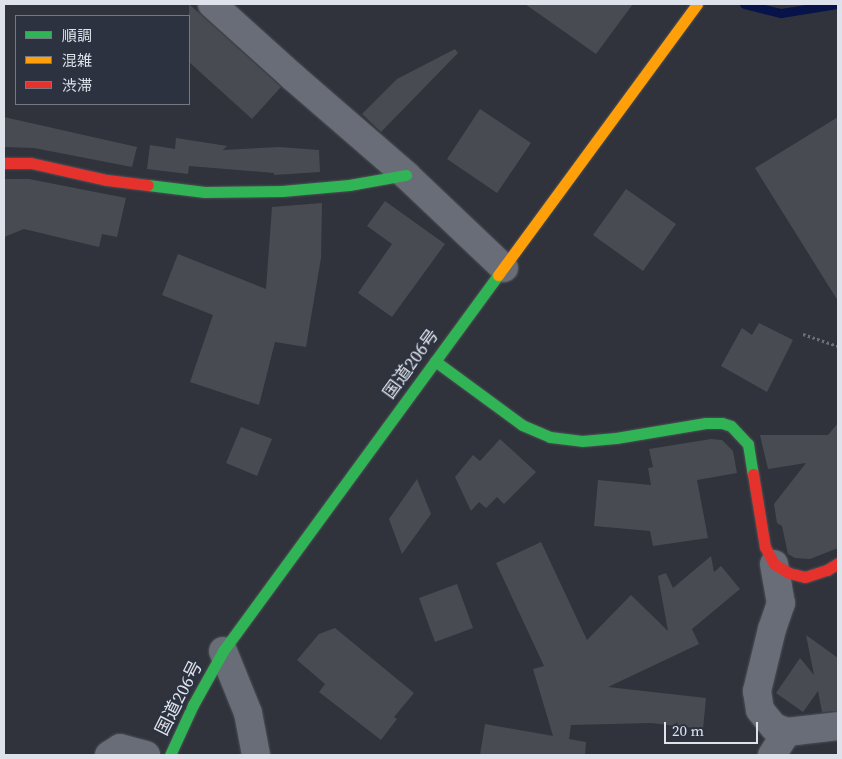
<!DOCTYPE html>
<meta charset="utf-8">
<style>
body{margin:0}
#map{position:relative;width:842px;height:759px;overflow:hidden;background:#30333b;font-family:"Source Serif 4","Noto Sans JP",serif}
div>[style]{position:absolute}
.stream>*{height:9px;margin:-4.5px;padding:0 4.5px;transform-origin:4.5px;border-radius:4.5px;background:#071349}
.building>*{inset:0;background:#494b52}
.path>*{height:3px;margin-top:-1.5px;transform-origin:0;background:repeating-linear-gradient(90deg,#6c6f77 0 2.5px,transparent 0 5px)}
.roads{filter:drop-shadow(0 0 1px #4d5056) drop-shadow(0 0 1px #4d5056)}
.street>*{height:28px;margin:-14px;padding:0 14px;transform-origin:14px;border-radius:14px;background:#686d77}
.fast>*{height:11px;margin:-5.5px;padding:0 5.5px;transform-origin:5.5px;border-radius:5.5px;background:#30b455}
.slow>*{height:11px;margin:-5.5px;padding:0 5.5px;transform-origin:5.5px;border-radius:5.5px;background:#ff9f0a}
.jam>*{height:11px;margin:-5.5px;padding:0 5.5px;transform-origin:5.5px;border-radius:5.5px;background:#e5322d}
span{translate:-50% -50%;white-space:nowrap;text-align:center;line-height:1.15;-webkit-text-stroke:5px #2c323f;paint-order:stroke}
.street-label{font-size:18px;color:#dee2ea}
.frame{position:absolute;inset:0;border:5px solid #dee2ea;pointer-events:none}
.legend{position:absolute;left:15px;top:15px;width:175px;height:90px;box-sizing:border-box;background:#2c323f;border:1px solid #737883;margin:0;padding:6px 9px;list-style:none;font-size:15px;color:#dee2ea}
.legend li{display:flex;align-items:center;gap:10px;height:25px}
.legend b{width:25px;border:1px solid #737883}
.scale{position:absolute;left:664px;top:722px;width:94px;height:22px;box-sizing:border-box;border:2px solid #dee2ea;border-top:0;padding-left:6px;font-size:15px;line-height:18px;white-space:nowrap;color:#dee2ea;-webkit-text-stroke:4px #2c323f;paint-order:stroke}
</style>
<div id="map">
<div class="stream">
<i style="left:744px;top:4px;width:38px;rotate:14deg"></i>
<i style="left:781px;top:13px;width:58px;rotate:-9deg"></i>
</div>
<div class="building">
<i style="clip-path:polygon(189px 4px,281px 87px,252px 119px,189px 62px)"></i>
<i style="clip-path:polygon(525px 4px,633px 4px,596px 54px)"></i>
<i style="clip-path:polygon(455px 49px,458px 53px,381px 132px,362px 114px,397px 79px)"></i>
<i style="clip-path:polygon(480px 109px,531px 143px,497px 193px,447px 159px)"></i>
<i style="clip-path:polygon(4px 117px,137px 147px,132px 167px,34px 148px,4px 147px)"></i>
<i style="clip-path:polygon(838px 117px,838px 301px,755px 168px)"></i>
<i style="clip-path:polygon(176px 138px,227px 146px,223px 150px,279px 147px,319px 150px,320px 172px,274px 175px,274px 173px,189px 166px,188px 174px,147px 169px,150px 145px,175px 149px)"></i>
<i style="clip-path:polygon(4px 179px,29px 179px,126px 198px,117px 237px,102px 234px,99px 247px,24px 229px,4px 237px)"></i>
<i style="clip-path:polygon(626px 189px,676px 224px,643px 271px,593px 235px)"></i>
<i style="clip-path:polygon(385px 201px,445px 244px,392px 317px,358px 293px,392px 244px,367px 226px)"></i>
<i style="clip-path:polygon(322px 203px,321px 258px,306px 347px,275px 342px,259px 405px,190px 382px,213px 315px,162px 295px,178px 254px,266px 289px,272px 207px)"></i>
<i style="clip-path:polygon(759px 323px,793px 340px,767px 392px,721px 366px,742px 328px,752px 335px)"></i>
<i style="clip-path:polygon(838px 423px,838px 548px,810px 559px,795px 558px,788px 554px,782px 526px,777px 523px,774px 504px,806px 463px,768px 469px,760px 435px,828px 435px)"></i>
<i style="clip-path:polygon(241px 427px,272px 439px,257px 476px,226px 463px)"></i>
<i style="clip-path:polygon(500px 439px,536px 472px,504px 504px,497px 497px,486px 508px,479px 502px,471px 511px,455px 477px,473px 455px,480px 461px)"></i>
<i style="clip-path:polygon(711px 439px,722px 440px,733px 451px,737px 473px,697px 480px,708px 538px,653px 546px,650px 531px,594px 526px,598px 480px,651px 485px,648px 468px,653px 467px,649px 449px)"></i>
<i style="clip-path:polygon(417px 479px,431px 514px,402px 554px,389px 519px)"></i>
<i style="clip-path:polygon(541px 542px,587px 640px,631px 595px,668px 631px,658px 576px,666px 573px,673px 588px,711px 556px,714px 572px,721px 566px,740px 589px,692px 629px,699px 644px,608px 687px,706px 698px,703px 729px,651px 723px,571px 725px,569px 739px,586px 742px,585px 755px,480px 755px,485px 724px,553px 736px,533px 669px,544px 666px,496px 563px)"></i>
<i style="clip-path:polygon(457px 584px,473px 628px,435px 642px,419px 598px)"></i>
<i style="clip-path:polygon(335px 628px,414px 693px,394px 717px,397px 719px,381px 740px,319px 692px,325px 684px,297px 660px,319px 634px)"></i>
<i style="clip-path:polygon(806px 635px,838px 658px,838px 711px,822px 712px,818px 691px,803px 712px,776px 693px,800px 658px,814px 675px)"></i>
</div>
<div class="path">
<i style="left:803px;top:334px;width:37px;rotate:19deg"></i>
</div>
<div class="roads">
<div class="street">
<i style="left:212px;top:4px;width:109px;rotate:42deg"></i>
<i style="left:293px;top:77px;width:150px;rotate:40.9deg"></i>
<i style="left:406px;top:175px;width:135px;rotate:43.5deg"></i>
<i style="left:774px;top:564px;width:40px;rotate:80deg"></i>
<i style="left:781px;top:603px;width:28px;rotate:109deg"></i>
<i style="left:772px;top:629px;width:64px;rotate:103.6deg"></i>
<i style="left:757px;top:691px;width:19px;rotate:81deg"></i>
<i style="left:760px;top:710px;width:22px;rotate:51deg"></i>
<i style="left:774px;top:727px;width:14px;rotate:21deg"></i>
<i style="left:787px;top:732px;width:51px;rotate:-6.7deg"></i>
<i style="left:223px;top:651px;width:67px;rotate:68deg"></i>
<i style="left:248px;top:713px;width:43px;rotate:79.2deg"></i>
<i style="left:109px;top:755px;width:13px;rotate:-32deg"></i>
<i style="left:120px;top:748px;width:27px;rotate:15deg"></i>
<i style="left:772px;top:755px;width:27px;rotate:-57deg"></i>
</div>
<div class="fast">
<i style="left:148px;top:185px;width:57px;rotate:7deg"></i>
<i style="left:205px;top:192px;width:77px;rotate:-0.7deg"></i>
<i style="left:282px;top:191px;width:67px;rotate:-5.1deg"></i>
<i style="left:349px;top:185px;width:58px;rotate:-10deg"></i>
<i style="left:435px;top:361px;width:108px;rotate:36.3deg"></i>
<i style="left:522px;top:425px;width:30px;rotate:23deg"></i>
<i style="left:550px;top:437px;width:32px;rotate:7deg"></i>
<i style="left:582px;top:441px;width:34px;rotate:-5deg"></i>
<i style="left:616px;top:438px;width:91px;rotate:-9.5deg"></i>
<i style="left:706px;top:423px;width:16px"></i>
<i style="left:722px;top:423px;width:9px;rotate:18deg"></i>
<i style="left:731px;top:426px;width:25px;rotate:47deg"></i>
<i style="left:748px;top:444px;width:30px;rotate:81deg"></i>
<i style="left:170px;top:755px;width:55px;rotate:-65.3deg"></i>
<i style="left:193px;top:705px;width:62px;rotate:-60.9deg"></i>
<i style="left:223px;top:651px;width:466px;rotate:-53.8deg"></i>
</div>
<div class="slow">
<i style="left:498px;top:275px;width:336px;rotate:-53.7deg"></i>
</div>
<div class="jam">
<i style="left:4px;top:163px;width:27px"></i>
<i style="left:31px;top:163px;width:78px;rotate:12.6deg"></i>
<i style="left:107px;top:180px;width:41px;rotate:7deg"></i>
<i style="left:753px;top:474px;width:74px;rotate:80.7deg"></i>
<i style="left:765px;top:547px;width:19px;rotate:62deg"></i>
<i style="left:774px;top:564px;width:17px;rotate:31deg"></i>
<i style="left:789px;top:573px;width:16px;rotate:14deg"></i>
<i style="left:805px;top:577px;width:23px;rotate:-18deg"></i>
<i style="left:827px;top:570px;width:13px;rotate:-32deg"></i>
</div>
</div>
<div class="street-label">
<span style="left:411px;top:364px;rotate:-54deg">国道206号</span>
<span style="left:179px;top:698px;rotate:-63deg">国道206号</span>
</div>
<div class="frame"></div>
<ul class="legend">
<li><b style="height:6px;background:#30b455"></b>順調</li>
<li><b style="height:6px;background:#ff9f0a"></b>混雑</li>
<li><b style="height:6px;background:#e5322d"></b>渋滞</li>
</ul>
<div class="scale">20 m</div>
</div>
